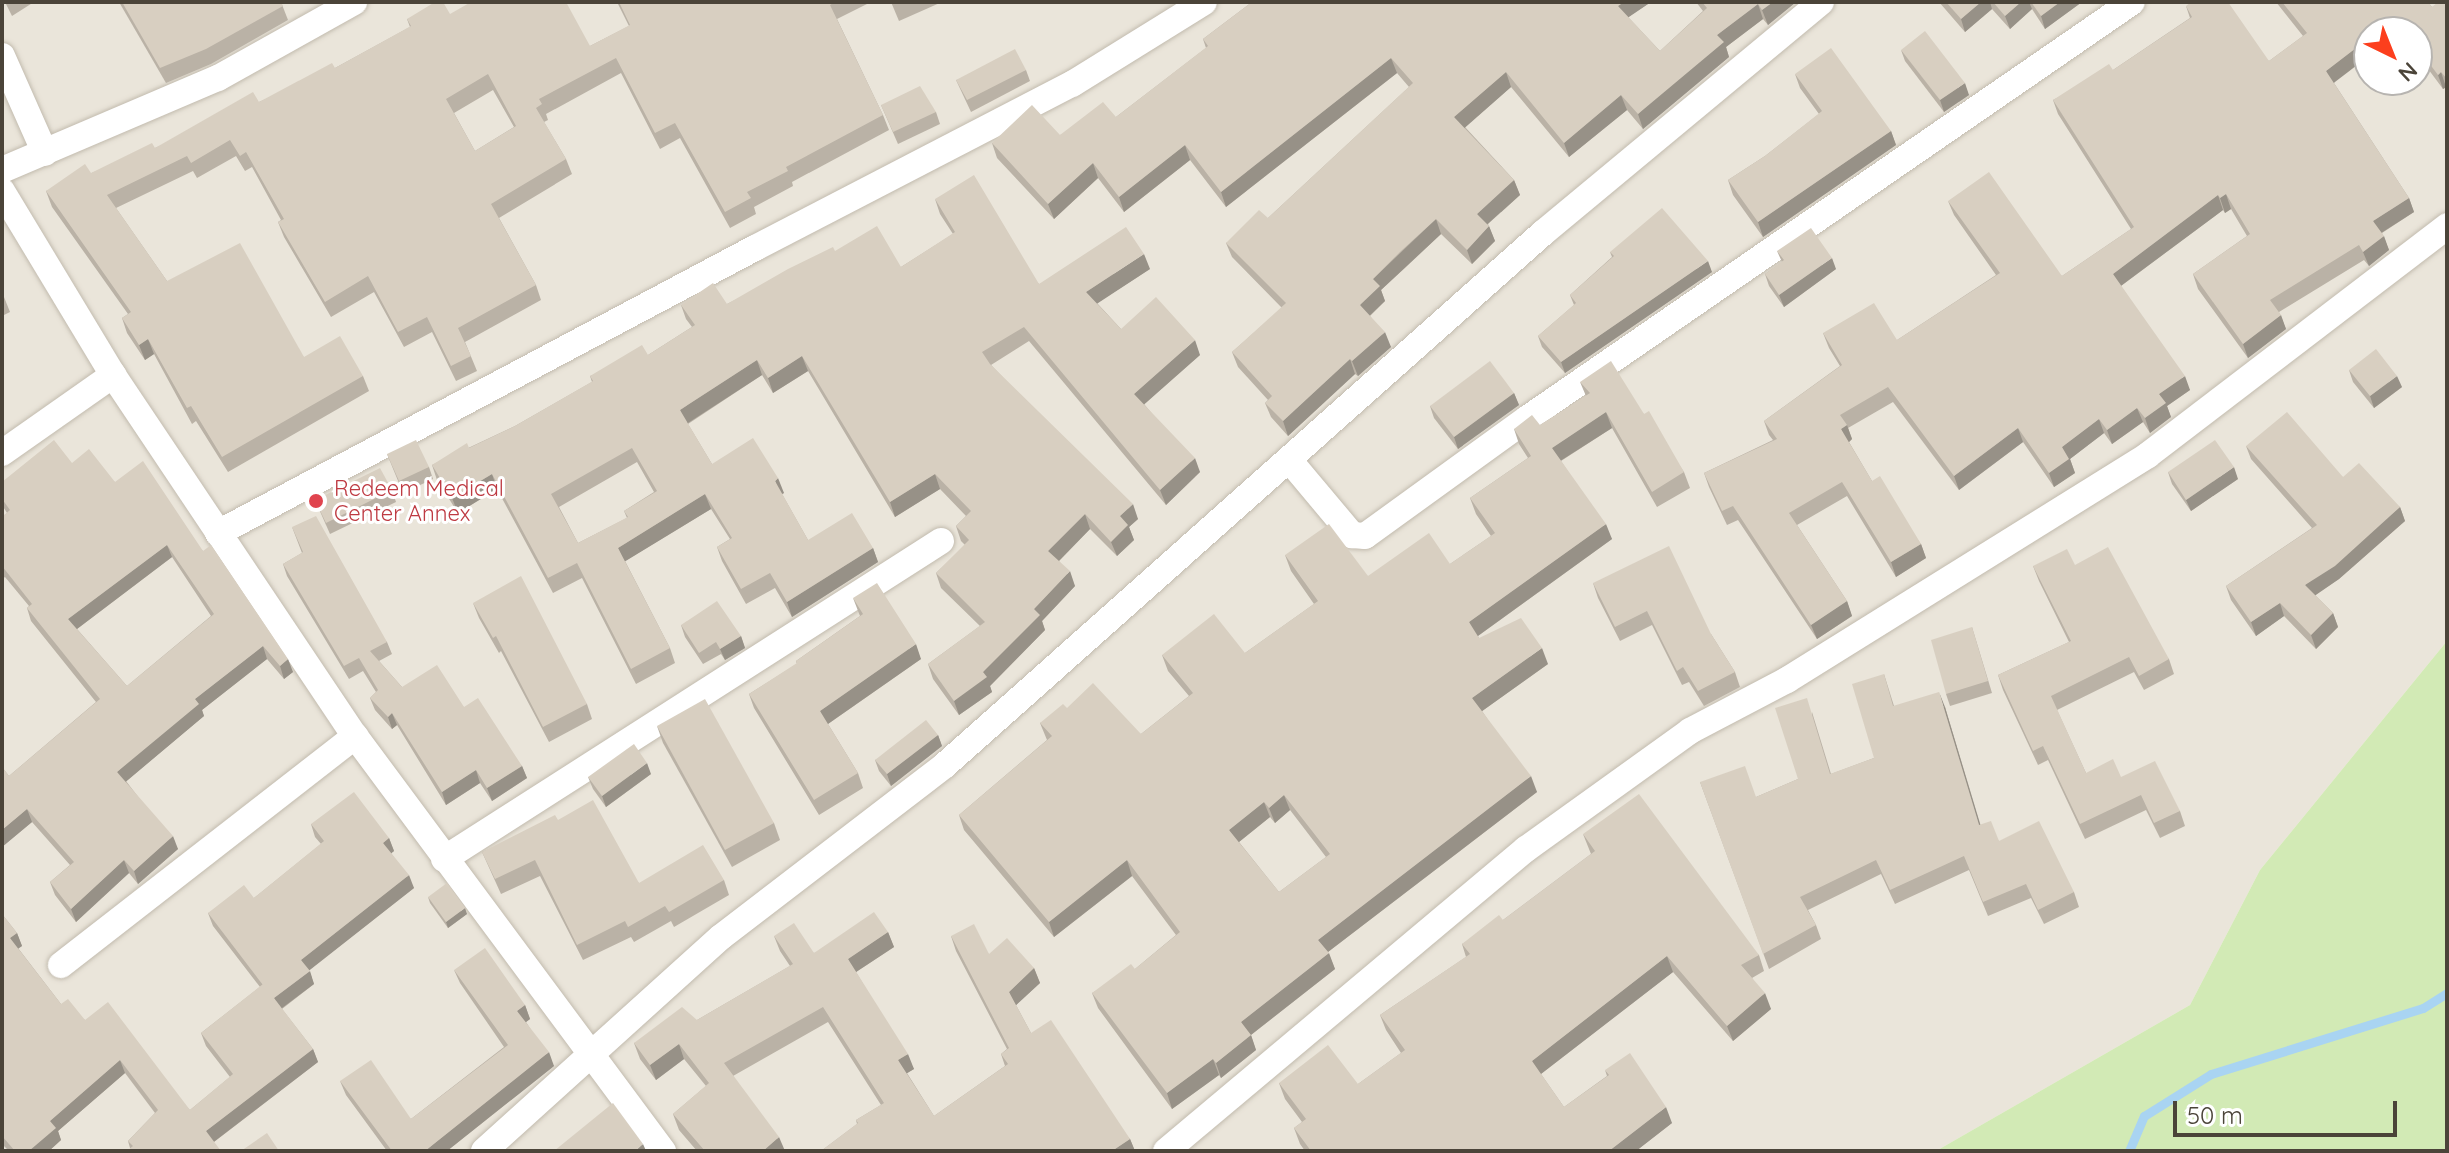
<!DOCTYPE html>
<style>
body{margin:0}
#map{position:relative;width:2449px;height:1153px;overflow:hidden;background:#f6f3ec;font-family:Quicksand,sans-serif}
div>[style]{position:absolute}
.residential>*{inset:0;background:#eae5da}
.green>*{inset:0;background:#d2eab5}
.stream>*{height:9px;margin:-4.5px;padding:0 4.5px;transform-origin:4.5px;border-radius:4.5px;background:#a9d4f2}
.roads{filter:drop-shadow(0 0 2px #c2bbae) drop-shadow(0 0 2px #c2bbae)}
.minor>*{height:26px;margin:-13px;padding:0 13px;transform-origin:13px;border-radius:13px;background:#fff}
.wall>*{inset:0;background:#bab2a6}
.shaded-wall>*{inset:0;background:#979187}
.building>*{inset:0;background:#d8cfc1}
.dots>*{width:22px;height:22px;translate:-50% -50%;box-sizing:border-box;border:4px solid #fff;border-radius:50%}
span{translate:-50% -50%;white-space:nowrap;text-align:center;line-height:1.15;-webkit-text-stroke:6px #fff;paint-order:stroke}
.health-label{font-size:22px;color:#be3a42}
.left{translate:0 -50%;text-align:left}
.frame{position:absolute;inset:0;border:4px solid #4b4439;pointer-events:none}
.north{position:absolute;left:2353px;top:16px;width:80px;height:80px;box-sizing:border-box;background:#fff;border:2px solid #b7b4b0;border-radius:50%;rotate:137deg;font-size:22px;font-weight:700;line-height:32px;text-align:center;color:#4b4439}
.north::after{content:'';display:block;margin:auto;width:28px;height:36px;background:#fc3f1d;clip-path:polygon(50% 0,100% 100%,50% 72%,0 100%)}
.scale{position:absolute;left:2173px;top:1101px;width:224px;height:36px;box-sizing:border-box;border:4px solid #4b4439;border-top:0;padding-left:10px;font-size:24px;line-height:28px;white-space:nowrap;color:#4b4439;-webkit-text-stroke:6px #fff;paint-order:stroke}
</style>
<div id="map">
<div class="residential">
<i style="clip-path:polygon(evenodd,2px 2px,2447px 2px,2447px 641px,2260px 870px,2190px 1005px,1936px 1151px,2px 1151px,2px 2px,2369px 32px,2417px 32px,2417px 80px,2369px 80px,2369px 32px)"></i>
</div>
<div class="green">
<i style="clip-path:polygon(2447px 641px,2447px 1151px,1936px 1151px,2190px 1005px,2260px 870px)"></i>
</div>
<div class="stream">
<i style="left:2129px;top:1151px;width:38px;rotate:-67deg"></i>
<i style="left:2144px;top:1116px;width:79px;rotate:-32.1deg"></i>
<i style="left:2211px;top:1074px;width:222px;rotate:-17.3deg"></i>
<i style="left:2423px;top:1008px;width:28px;rotate:-32deg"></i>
</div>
<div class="roads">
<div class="minor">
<i style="left:2px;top:56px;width:106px;rotate:66.1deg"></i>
<i style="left:2px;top:170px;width:235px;rotate:-23.1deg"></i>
<i style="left:218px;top:78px;width:156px;rotate:-29.2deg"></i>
<i style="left:2px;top:191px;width:215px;rotate:58.9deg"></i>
<i style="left:113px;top:375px;width:435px;rotate:56.2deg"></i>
<i style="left:355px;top:736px;width:517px;rotate:53.42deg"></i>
<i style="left:2px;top:453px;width:136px;rotate:-35.1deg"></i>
<i style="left:1290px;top:461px;width:97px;rotate:50deg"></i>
<i style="left:1352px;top:535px;width:13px;rotate:4deg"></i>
<i style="left:1365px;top:536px;width:201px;rotate:-35.9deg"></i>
<i style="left:1528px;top:418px;width:733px;rotate:-34.56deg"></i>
<i style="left:218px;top:533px;width:608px;rotate:-27.96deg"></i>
<i style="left:755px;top:248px;width:357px;rotate:-27.4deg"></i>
<i style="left:1072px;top:84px;width:155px;rotate:-31.8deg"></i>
<i style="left:444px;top:859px;width:590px;rotate:-32.61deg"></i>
<i style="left:61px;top:965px;width:373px;rotate:-37.9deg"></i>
<i style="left:484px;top:1151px;width:319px;rotate:-42.1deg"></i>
<i style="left:721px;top:937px;width:282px;rotate:-37.5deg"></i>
<i style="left:945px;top:765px;width:800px;rotate:-41.66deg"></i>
<i style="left:1543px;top:233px;width:361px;rotate:-39.7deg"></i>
<i style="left:1166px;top:1151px;width:470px;rotate:-40deg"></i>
<i style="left:1526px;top:849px;width:202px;rotate:-35.7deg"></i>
<i style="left:1690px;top:731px;width:110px;rotate:-27.7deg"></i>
<i style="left:1787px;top:680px;width:425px;rotate:-31.9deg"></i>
<i style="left:2148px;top:455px;width:377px;rotate:-37.4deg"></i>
</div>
</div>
<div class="wall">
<i style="clip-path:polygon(5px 2px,34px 2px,12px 16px)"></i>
<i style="clip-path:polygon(119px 2px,281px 2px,288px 20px,211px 64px,166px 83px)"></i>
<i style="clip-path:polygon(evenodd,617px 2px,871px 2px,837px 19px,883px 115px,889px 130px,792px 182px,793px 186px,754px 207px,756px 214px,730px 228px,680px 138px,660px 149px,621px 73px,546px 114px,548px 120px,544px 122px,566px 159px,572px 174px,499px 218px,536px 285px,541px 300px,465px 342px,477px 371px,456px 381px,432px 332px,404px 347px,374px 292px,331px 317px,284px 237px,278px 222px,281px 220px,252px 167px,245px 171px,236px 156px,197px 178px,193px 171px,116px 208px,167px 281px,304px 357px,363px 376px,369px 391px,228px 472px,196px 421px,192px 424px,154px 354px,145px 360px,127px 333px,122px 318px,128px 314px,52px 207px,46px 191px,155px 148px,259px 102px,335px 68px,410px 27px,407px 19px,450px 14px,590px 46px,629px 26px,617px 2px,493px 90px,514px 127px,475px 151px,454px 113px,493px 90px)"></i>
<i style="clip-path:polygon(891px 2px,942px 2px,899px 21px)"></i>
<i style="clip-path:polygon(1252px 2px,1651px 2px,1628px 17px,1660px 51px,1703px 11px,1696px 2px,1796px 2px,1768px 25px,1763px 19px,1726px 47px,1729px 57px,1643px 129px,1627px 110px,1569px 157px,1511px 87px,1465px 127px,1514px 180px,1520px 195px,1488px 224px,1495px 241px,1472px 264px,1441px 234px,1406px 267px,1381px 290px,1385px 301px,1370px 316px,1391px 347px,1358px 376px,1355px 374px,1288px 436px,1271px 417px,1265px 403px,1268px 400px,1238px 367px,1232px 352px,1282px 308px,1232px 257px,1226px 243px,1268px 218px,1409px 87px,1397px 73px,1226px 207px,1190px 160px,1124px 212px,1098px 178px,1054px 219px,997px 158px,992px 143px,1060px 135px,1116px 117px,1206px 48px,1203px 39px)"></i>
<i style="clip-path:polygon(1939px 2px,2082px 2px,2045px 29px,2032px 9px,2010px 29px,1992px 9px,1965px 32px)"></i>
<i style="clip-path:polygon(2276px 2px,2428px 2px,2432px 7px,2447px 2px,2447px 87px,2443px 89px,2417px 54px,2417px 32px,2369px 32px,2334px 83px,2409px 198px,2414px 212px,2382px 233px,2389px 250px,2369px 266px,2364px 260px,2279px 312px,2286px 329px,2248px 358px,2198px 289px,2193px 274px,2247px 236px,2231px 209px,2225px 213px,2223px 210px,2121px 286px,2190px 390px,2167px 406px,2171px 417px,2150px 433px,2143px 422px,2112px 444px,2104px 433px,2070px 459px,2075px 473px,2054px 487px,2023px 442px,1959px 490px,1893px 402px,1848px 428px,1852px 439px,1849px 442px,1872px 481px,1921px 544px,1926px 558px,1896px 577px,1847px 496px,1797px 525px,1847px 601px,1852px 616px,1817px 639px,1738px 520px,1727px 525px,1709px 487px,1704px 473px,1773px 440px,1769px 435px,1764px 421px,1840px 366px,1829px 348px,1823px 333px,1897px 340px,1996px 275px,1954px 215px,1948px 201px,2062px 276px,2131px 229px,2058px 114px,2053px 100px,2113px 70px,2190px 18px,2186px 6px,2269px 61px,2303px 36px)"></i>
<i style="clip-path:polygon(1901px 50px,1969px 95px,1944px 112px,1905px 61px)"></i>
<i style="clip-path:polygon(1026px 70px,1030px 81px,971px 112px,956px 80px)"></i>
<i style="clip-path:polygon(1795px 74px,1891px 131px,1896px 145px,1763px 237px,1733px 195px,1728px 180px,1765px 156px,1819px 114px,1800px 88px)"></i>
<i style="clip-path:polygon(881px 105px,936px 112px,940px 124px,898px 144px)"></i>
<i style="clip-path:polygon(evenodd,935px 199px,1039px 284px,1150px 269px,1097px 303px,1121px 329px,1200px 355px,1144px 404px,1200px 472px,1166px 505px,1029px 341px,991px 365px,1138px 519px,1129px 527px,1134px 540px,1117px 556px,1090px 529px,1059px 561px,1075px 586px,1042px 621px,1045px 630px,990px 686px,992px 692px,959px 715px,933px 679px,928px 664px,980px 626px,941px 588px,936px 573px,965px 545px,961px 541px,956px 526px,966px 516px,940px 489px,895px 517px,808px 371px,773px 393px,762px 375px,688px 424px,712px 464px,784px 493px,782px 494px,808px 540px,873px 548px,878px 562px,792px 617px,775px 588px,746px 604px,722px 561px,717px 547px,730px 539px,711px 509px,625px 561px,670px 648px,675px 663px,636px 684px,582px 578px,553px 593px,497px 489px,458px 513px,437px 480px,432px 465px,515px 426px,592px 382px,590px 376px,648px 355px,692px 327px,686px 319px,681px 305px,727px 304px,835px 251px,901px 267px,953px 234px,940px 214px,935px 199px,637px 462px,654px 492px,624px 511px,627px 518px,578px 543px,559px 507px,637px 462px)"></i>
<i style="clip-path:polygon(1777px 251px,1836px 269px,1784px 307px,1769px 286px,1765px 274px,1782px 262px)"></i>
<i style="clip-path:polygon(1610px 252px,1712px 272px,1565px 373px,1542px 347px,1538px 336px,1574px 305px,1570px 295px,1612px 257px)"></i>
<i style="clip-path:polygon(2px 292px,10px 312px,2px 316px)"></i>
<i style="clip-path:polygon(2349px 370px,2402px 387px,2374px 408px,2353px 382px)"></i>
<i style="clip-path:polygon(evenodd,1580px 382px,1644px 414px,1684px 472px,1690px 488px,1657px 507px,1612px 428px,1561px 461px,1612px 539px,1478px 636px,1479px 638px,1548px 664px,1482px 711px,1537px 792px,1328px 952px,1335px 969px,1251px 1035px,1256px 1050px,1221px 1078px,1219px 1075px,1172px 1109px,1098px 1008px,1092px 993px,1135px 969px,1176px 935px,1132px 876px,1054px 937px,964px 830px,959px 815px,1047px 740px,1040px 723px,1067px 708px,1141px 734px,1189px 696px,1168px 671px,1162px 655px,1245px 653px,1314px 604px,1291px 571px,1285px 555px,1368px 576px,1450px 564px,1491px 536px,1476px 514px,1470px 498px,1528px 458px,1519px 444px,1514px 429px,1540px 425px,1586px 396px,1580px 382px,1290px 810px,1326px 857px,1279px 892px,1239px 842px,1270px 817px,1275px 823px,1290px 810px)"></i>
<i style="clip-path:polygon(1514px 393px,1519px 405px,1458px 449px,1434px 418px,1430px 406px)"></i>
<i style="clip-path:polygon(2246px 446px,2343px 477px,2400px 507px,2405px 521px,2339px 579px,2315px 595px,2333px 613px,2338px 627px,2316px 649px,2284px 616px,2256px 636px,2231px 600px,2226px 586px,2312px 528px,2251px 459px)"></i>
<i style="clip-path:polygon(387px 454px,429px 467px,433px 479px,403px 493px)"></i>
<i style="clip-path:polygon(evenodd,72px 463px,115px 482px,203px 551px,293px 672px,284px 679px,267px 659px,202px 710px,204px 716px,126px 781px,178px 849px,138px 884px,129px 873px,76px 922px,55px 895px,50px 882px,70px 865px,32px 822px,2px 847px,2px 767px,9px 776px,96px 702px,31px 621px,27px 608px,29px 606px,5px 577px,2px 579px,2px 517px,7px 513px,2px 505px,2px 482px,72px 463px,172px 557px,211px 616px,127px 686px,77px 629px,172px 557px)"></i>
<i style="clip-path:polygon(2168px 472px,2238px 479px,2191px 511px,2172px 484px)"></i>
<i style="clip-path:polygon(392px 490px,396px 502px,330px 534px,315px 500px)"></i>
<i style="clip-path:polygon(292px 527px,387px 642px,392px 654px,379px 661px,402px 687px,464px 707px,522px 766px,527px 778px,492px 801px,480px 783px,446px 805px,397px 725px,392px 729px,375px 710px,370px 698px,376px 692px,363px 671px,349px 679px,287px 576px,283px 564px,302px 553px)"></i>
<i style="clip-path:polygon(2075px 565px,2169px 659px,2174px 674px,2144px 690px,2134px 672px,2057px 710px,2086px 773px,2121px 777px,2180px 811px,2185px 826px,2160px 838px,2146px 810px,2085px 839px,2048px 760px,2038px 765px,2003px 690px,1998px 675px,2069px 642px,2039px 581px,2033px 566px)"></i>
<i style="clip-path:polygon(1593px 583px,1711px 634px,1735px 672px,1740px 687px,1704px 706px,1689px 682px,1682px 685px,1652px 625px,1620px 641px,1598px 598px)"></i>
<i style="clip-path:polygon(853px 598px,921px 659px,828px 724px,858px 773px,863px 788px,819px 815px,754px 708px,749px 694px,797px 664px,796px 661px,860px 616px)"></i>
<i style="clip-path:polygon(473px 603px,587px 704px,592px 719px,549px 742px,501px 651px,499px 653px,479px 618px)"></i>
<i style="clip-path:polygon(681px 625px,741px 636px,745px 648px,725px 660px,721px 654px,703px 664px,685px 637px)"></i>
<i style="clip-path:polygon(1972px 627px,1992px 693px,1950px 706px,1946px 694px)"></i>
<i style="clip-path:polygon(1884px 674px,1894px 706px,1945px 707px,1980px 825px,1999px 841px,2074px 892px,2079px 907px,2044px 924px,2031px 898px,1988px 916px,1969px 870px,1895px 904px,1881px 874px,1808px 910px,1816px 925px,1821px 939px,1769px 969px,1700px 782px,1756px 797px,1798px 779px,1812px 712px,1831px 774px,1874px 758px)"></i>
<i style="clip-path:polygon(657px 726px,774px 823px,780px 840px,732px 867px,663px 743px)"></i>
<i style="clip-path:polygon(938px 735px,942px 746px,891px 786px,879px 771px,875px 760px)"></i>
<i style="clip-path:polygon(651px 774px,606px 807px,593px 789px,588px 777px)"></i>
<i style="clip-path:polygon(558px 820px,639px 883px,724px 880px,729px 895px,674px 927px,671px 921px,634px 942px,631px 937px,583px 960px,540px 876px,501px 894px,482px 852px)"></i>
<i style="clip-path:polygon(311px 824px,389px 838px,394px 851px,391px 853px,414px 888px,309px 970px,314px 984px,282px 1009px,313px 1049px,318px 1062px,214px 1142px,130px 1148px,128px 1141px,155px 1113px,125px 1073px,58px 1131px,61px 1140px,49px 1151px,9px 1151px,2px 1144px,2px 914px,17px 933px,22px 946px,18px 948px,61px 1004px,85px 1020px,190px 1110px,230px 1077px,206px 1046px,201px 1033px,260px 987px,213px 926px,208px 913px,254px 898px,321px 844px,315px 837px)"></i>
<i style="clip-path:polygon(1583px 834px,1759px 955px,1764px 971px,1752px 978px,1771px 1009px,1733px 1041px,1673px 972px,1541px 1074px,1564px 1107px,1607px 1076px,1605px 1070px,1672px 1123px,1636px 1151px,1305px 1151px,1300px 1144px,1294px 1128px,1302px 1122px,1285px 1099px,1279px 1083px,1358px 1084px,1401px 1053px,1386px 1030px,1380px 1015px,1466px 957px,1462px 944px,1503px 920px,1591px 854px)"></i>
<i style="clip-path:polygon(428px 897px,467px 914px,448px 928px,430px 903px)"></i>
<i style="clip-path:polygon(888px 932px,894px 947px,856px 972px,914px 1069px,907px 1073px,934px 1116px,1005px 1066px,1001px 1054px,1007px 1049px,956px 951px,951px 936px,989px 954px,1034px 968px,1040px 983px,1016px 1005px,1031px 1033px,1130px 1139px,1135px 1151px,821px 1151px,857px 1124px,856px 1120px,881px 1105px,828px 1022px,733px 1076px,785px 1151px,697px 1151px,679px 1130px,673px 1114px,706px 1086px,684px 1059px,656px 1080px,640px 1059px,634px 1043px,697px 1020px,790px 966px,780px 951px,774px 936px,814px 953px)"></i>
<i style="clip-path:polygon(454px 970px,525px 1005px,530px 1019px,526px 1022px,554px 1066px,447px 1151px,387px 1151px,346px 1095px,340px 1081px,411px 1119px,504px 1047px,460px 983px)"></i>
</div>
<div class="shaded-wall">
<i style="clip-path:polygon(1624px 2px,1651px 2px,1623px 21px,1618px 6px)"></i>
<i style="clip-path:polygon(1773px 2px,1796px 2px,1768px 25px,1762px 10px)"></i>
<i style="clip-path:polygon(1981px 2px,1990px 2px,1992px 9px,1965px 32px,1961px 19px)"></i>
<i style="clip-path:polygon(2021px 2px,2029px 2px,2032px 9px,2010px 29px,2005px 16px)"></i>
<i style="clip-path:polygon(2060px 2px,2082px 2px,2045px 29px,2041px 16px)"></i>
<i style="clip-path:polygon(1758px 4px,1763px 19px,1726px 47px,1729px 57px,1643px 129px,1638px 114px,1717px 35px)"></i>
<i style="clip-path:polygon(2395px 18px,2400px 32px,2378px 32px)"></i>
<i style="clip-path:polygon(2369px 38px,2369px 56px,2331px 85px,2326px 71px)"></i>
<i style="clip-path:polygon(1391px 58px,1397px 73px,1226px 207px,1221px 192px)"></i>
<i style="clip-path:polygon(1506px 72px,1511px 87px,1460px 132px,1454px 117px)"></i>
<i style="clip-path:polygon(2441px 72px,2446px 87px,2443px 89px,2438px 75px)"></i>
<i style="clip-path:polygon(1965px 83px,1969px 95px,1944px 112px,1940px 100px)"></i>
<i style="clip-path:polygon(1621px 95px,1627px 110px,1569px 157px,1564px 143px)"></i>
<i style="clip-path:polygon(1891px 131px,1896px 145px,1763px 237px,1758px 222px)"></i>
<i style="clip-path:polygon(1185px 145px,1190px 160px,1124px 212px,1119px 197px)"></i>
<i style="clip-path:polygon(1093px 163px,1098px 178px,1054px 219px,1048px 204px)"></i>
<i style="clip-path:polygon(1514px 180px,1520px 195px,1482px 229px,1477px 214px)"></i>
<i style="clip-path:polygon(2226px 194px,2231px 209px,2225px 213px,2220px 198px)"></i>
<i style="clip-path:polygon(2218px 195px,2223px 210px,2118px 288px,2113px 274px)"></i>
<i style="clip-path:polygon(2409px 198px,2414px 212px,2378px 235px,2373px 221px)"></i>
<i style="clip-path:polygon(1436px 219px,1441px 234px,1381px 290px,1385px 301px,1365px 320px,1360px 305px,1373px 279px)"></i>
<i style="clip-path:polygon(1489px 226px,1495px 241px,1472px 264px,1467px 250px)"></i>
<i style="clip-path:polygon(2384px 236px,2389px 250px,2369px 266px,2363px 252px)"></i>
<i style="clip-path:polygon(1144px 254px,1150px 269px,1092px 307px,1086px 292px)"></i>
<i style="clip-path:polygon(1832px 258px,1836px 269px,1784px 307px,1779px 295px)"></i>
<i style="clip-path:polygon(1708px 261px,1712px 272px,1565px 373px,1561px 362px)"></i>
<i style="clip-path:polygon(2281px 315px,2286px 329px,2248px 358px,2243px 344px)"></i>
<i style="clip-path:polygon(1385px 332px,1391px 347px,1358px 376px,1352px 361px)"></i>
<i style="clip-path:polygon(148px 339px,154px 354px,145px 360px,139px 345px)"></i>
<i style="clip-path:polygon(1195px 340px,1200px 355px,1139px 409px,1134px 394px)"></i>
<i style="clip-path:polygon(802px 356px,808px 371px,773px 393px,768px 378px)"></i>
<i style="clip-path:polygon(1350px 359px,1355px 374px,1288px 436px,1283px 421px)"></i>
<i style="clip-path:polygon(757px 360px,762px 375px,685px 425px,680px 410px)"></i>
<i style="clip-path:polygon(2185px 376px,2190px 390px,2167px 406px,2171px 417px,2150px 433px,2145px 418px,2159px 394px)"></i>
<i style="clip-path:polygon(2397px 376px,2402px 387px,2374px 408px,2370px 396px)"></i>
<i style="clip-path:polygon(1514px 393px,1519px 405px,1458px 449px,1454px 437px)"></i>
<i style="clip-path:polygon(2137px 408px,2143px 422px,2112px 444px,2107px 430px)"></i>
<i style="clip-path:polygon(1606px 412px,1612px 428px,1557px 463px,1552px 448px)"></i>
<i style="clip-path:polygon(2099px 419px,2104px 433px,2070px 459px,2075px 473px,2054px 487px,2049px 473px,2062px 447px)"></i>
<i style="clip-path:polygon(1847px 425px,1852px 439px,1847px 444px,1841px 429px)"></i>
<i style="clip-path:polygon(2018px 428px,2023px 442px,1959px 490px,1954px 476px)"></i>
<i style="clip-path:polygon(1195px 458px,1200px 472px,1166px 505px,1160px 490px)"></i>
<i style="clip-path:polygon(2234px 467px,2238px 479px,2191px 511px,2186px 500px)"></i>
<i style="clip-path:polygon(492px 474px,497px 489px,458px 513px,452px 498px)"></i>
<i style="clip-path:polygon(935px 474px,940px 489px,895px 517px,890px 502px)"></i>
<i style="clip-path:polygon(778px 478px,784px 493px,780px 495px,775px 481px)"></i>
<i style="clip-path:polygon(705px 494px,711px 509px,624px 562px,618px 548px)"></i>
<i style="clip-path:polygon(1133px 504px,1138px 519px,1129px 527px,1134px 540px,1117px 556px,1111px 542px,1120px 516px)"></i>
<i style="clip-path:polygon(2400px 507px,2405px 521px,2339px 579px,2310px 599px,2305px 585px)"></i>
<i style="clip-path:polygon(1085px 514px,1090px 529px,1054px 566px,1048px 551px)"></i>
<i style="clip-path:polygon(1606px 524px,1612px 539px,1475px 638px,1469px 622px)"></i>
<i style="clip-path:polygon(1921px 544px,1926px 558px,1896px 577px,1891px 562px)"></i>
<i style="clip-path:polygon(167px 545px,172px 557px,73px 632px,68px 619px)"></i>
<i style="clip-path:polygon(873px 548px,878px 562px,792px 617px,787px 602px)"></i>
<i style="clip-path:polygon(1070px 571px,1075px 586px,1042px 621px,1045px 630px,990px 686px,992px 692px,959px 715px,954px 701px,983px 672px,1034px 609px)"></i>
<i style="clip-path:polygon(1847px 601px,1852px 616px,1817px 639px,1811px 625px)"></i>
<i style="clip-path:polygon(2280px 603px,2284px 616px,2256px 636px,2251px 622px)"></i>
<i style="clip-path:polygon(2333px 613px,2338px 627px,2316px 649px,2311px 635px)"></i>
<i style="clip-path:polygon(741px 636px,745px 648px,725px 660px,720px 649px)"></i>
<i style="clip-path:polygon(916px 644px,921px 659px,825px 726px,820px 711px)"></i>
<i style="clip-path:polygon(263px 646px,267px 659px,202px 710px,204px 716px,122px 785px,117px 772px,195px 699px)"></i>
<i style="clip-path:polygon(1542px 648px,1548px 664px,1478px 714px,1472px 698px)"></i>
<i style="clip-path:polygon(288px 659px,293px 672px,284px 679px,280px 666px)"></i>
<i style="clip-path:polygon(1939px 692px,1945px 707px,1985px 840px,1979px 825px)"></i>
<i style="clip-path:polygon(392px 713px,397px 725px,392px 729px,388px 717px)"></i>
<i style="clip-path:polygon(938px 735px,942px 746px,891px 786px,887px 774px)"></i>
<i style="clip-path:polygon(647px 763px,651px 774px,606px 807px,602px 796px)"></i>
<i style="clip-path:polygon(522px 766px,527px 778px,492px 801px,487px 788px)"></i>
<i style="clip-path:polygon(476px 770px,480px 783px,446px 805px,442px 792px)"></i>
<i style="clip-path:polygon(1531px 776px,1537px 792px,1324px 955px,1318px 940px)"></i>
<i style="clip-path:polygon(1284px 795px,1290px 810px,1275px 823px,1269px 808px)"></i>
<i style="clip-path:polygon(1264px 802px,1270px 817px,1234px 846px,1229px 830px)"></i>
<i style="clip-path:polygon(27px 809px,32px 822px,2px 847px,2px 830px)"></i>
<i style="clip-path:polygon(173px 836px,178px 849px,138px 884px,134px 871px)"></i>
<i style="clip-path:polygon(389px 838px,394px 851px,388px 856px,383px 843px)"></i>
<i style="clip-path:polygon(124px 860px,129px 873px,76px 922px,71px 909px)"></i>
<i style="clip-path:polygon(1127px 860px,1132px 876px,1054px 937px,1049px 922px)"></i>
<i style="clip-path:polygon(409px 875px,414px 888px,306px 973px,301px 960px)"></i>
<i style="clip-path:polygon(465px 908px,467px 914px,448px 928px,446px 922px)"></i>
<i style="clip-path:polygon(888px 932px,894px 947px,853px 974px,848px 959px)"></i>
<i style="clip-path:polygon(17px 933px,22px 946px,15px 951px,10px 938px)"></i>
<i style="clip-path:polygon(1329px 953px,1335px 969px,1247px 1038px,1241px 1022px)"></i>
<i style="clip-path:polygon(1667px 956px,1673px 972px,1537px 1077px,1532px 1061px)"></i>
<i style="clip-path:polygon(1034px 968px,1040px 983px,1014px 1007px,1009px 992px)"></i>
<i style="clip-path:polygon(310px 971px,314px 984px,278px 1011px,274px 998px)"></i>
<i style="clip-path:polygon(1765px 993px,1771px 1009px,1733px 1041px,1727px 1026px)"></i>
<i style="clip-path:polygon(525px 1005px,530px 1019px,522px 1025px,517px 1011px)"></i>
<i style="clip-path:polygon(1251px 1035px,1256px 1050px,1221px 1078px,1216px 1063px)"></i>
<i style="clip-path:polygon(679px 1044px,684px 1059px,656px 1080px,650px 1065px)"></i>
<i style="clip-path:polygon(313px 1049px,318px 1062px,211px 1144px,206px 1131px)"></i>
<i style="clip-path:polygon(549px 1052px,554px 1066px,447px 1151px,425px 1151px)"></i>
<i style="clip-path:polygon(908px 1054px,914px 1069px,904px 1075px,898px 1060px)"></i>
<i style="clip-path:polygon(1213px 1059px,1219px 1075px,1172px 1109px,1167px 1093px)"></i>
<i style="clip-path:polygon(120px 1060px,125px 1073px,58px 1131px,61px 1140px,49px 1151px,29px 1151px,50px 1121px)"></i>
<i style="clip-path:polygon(1666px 1107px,1672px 1123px,1636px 1151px,1609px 1151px)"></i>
<i style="clip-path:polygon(779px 1137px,785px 1151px,763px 1151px)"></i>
<i style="clip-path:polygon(1130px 1139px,1135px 1151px,1112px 1151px)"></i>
<i style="clip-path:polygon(643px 1144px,646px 1151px,635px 1151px)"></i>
</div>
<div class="building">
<i style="clip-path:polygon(122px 2px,281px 2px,283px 6px,206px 49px,160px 68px)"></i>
<i style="clip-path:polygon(evenodd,435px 2px,443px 2px,450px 14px,471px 2px,566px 2px,590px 46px,630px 25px,619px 2px,835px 2px,830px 5px,883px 115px,786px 167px,788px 171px,747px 192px,751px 198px,725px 212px,675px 123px,655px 133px,616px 58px,539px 99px,542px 104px,536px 108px,566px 159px,491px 204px,536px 285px,458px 328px,471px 356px,451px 366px,427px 317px,398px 332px,368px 276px,325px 302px,278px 222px,284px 219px,246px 152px,240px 156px,230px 140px,191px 163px,187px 156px,107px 195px,167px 281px,240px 243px,304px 357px,340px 336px,363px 376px,222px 457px,191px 406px,187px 408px,148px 339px,139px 345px,122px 318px,131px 312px,46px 191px,85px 164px,91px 173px,152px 143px,155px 148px,253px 92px,259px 102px,332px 63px,335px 68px,411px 26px,407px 19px,435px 2px,488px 74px,516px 126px,475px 151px,446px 99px,488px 74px)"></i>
<i style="clip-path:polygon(1252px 2px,1624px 2px,1618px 6px,1660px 51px,1707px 8px,1702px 2px,1773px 2px,1762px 10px,1758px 4px,1717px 35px,1724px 42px,1638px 114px,1621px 95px,1564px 143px,1506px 72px,1454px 117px,1514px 180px,1477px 214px,1489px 226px,1467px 250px,1436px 219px,1400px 252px,1373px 279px,1380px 286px,1360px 305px,1385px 332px,1352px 361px,1350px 359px,1283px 421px,1265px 403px,1272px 396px,1232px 352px,1286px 303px,1226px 243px,1259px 210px,1268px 218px,1413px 83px,1391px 58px,1221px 192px,1185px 145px,1119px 197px,1093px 163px,1048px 204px,992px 143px,1032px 105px,1060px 135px,1103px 102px,1116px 117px,1208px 46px,1203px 39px)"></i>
<i style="clip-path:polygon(1946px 2px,1981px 2px,1961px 19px)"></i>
<i style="clip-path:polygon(1993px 2px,2021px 2px,2005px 16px)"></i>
<i style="clip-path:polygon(2031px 2px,2060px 2px,2041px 16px)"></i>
<i style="clip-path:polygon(2191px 2px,2228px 2px,2269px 61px,2307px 33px,2282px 2px,2428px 2px,2432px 7px,2438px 2px,2447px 2px,2447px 79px,2441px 72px,2438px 75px,2417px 47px,2417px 32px,2406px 32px,2395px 18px,2378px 32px,2369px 32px,2369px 38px,2326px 71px,2409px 198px,2373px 221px,2384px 236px,2363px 252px,2359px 245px,2270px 300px,2281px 315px,2243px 344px,2193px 274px,2250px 234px,2226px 194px,2220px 198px,2218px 195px,2113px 274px,2185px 376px,2159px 394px,2166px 403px,2145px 418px,2137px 408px,2107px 430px,2099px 419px,2062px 447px,2069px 459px,2049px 473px,2018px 428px,1954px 476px,1888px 387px,1840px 415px,1847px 425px,1841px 429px,1872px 481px,1880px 476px,1921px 544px,1891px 562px,1842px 482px,1789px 513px,1847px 601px,1811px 625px,1733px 506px,1722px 511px,1704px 473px,1777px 439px,1764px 421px,1842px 365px,1823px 333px,1874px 303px,1897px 340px,2000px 273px,1948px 201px,1989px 172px,2062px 276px,2134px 227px,2053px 100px,2109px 64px,2113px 70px,2192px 17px,2186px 6px)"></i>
<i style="clip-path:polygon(1925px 31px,1965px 83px,1940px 100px,1901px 50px)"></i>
<i style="clip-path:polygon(1831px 48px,1891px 131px,1758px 222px,1728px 180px,1765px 156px,1822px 111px,1795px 74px)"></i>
<i style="clip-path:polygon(1015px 49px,1026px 70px,967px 100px,956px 80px)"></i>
<i style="clip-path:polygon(920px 86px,936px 112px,893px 132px,881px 105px)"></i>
<i style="clip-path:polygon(evenodd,974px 175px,1039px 284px,1126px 227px,1144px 254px,1086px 292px,1121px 329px,1156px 297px,1195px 340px,1134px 394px,1195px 458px,1160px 490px,1024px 327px,982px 352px,990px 364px,1133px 504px,1120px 516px,1128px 525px,1111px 542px,1085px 514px,1048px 551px,1070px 571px,1034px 609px,1040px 615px,983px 672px,987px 677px,954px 701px,928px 664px,985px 622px,936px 573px,969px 540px,956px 526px,971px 511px,935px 474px,890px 502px,802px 356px,768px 378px,757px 360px,680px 410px,712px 464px,753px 438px,778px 478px,775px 481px,808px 540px,852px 513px,873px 548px,787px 602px,770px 573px,741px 589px,717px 547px,732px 538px,705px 494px,618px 548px,670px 648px,631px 669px,577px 563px,548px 578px,492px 474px,452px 498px,432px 465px,467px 443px,469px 448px,515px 426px,593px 381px,590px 376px,642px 345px,648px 355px,695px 325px,681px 305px,713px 283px,727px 304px,788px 269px,833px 247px,835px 251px,877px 226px,901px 267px,955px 232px,935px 199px,974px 175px,632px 448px,657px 491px,624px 511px,628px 517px,578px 543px,551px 494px,632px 448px)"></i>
<i style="clip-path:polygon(1662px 208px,1708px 261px,1561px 362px,1538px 336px,1576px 303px,1570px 295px,1614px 256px,1610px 252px)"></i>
<i style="clip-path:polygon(1811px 228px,1832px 258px,1779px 295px,1765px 274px,1784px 260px,1777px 251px)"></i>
<i style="clip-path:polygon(2376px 349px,2397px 376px,2370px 396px,2349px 370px)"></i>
<i style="clip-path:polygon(1490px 361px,1514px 393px,1454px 437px,1430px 406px)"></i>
<i style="clip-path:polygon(evenodd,1611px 361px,1644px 414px,1649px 411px,1684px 472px,1652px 492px,1606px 412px,1552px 448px,1606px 524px,1469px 622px,1479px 638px,1521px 618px,1542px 648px,1472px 698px,1531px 776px,1318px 940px,1329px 953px,1241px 1022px,1251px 1035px,1216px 1063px,1213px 1059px,1167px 1093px,1092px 993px,1131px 964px,1135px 969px,1180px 932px,1127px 860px,1049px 922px,959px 815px,1052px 736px,1040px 723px,1063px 704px,1067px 708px,1093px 683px,1141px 734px,1193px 693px,1162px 655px,1214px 614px,1245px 653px,1318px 601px,1285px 555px,1329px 524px,1368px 576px,1429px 533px,1450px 564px,1495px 533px,1470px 498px,1531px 456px,1514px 429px,1532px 415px,1540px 425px,1590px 393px,1580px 382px,1611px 361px,1284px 795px,1330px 854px,1279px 892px,1229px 830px,1264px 802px,1269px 808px,1284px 795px)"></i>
<i style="clip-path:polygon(2287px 412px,2343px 477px,2359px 463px,2400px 507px,2335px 566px,2305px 585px,2333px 613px,2311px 635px,2280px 603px,2251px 622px,2226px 586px,2317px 525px,2246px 446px)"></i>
<i style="clip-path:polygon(evenodd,54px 440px,72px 463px,89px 449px,115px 482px,143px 461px,203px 551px,211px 545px,288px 659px,280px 666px,263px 646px,195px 699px,199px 704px,117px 772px,173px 836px,134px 871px,124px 860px,71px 909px,50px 882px,74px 862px,27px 809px,2px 830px,2px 767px,9px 776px,100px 699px,27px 608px,32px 604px,2px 566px,2px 517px,10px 510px,2px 499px,2px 482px,54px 440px,167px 545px,214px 614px,127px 686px,68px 619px,167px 545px)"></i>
<i style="clip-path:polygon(416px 440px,429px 467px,399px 481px,387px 454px)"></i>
<i style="clip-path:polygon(2215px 440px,2234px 467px,2186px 500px,2168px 472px)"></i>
<i style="clip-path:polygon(380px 468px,392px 490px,326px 523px,315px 500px)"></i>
<i style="clip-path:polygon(316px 516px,387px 642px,370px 651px,402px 687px,437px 665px,464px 707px,478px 698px,522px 766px,487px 788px,476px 770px,442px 792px,392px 713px,388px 717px,370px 698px,378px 690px,359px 658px,344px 666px,283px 564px,303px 552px,292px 527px)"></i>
<i style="clip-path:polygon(1669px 546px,1711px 634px,1735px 672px,1698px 691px,1683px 667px,1677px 671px,1647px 611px,1615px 627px,1593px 583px)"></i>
<i style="clip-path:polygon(2108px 547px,2169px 659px,2139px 676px,2129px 657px,2051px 696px,2086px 773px,2113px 759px,2121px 777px,2155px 761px,2180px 811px,2154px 823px,2141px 795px,2080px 824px,2043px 746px,2033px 751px,1998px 675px,2071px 641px,2033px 566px,2067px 549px,2075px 565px)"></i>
<i style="clip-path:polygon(521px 576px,587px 704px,543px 727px,496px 636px,493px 638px,473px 603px)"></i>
<i style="clip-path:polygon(877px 583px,916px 644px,820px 711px,858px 773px,814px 800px,749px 694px,797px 663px,796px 661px,863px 614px,853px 598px)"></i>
<i style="clip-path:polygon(717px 601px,741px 636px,720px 649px,716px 642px,699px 653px,681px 625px)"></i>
<i style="clip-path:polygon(1972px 627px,1988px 681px,1946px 694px,1931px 640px)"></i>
<i style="clip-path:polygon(1884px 674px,1893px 706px,1939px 692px,1979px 825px,1991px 821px,1999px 841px,2039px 821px,2074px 892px,2038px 910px,2026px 884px,1983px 902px,1964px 856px,1890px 890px,1876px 860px,1800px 897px,1816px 925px,1763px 954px,1700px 782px,1745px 766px,1756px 797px,1798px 779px,1775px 708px,1807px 698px,1830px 774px,1874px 758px,1852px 684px)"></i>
<i style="clip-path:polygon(705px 699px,774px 823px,725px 850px,657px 726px)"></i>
<i style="clip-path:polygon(926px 720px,938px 735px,887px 774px,875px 760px)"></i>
<i style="clip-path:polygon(634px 744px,647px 763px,602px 796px,588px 777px)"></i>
<i style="clip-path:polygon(354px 792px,389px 838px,383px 843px,409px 875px,301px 960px,310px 971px,274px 998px,313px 1049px,206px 1131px,221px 1151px,127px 1151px,133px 1146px,128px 1141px,158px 1110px,120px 1060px,50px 1121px,56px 1128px,29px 1151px,15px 1151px,2px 1136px,2px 914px,17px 933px,10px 938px,61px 1004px,68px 999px,85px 1020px,108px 1002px,190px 1110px,233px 1074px,201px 1033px,263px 984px,266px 989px,208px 913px,244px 885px,254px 898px,324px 841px,311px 824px)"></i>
<i style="clip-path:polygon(1639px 794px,1759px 955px,1741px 965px,1765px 993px,1727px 1026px,1667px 956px,1532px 1061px,1564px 1107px,1609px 1075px,1605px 1070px,1630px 1053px,1666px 1107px,1609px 1151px,1311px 1151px,1294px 1128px,1306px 1119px,1279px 1083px,1328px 1045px,1358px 1084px,1405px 1050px,1380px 1015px,1470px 954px,1462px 944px,1499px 915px,1503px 920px,1595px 851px,1583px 834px)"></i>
<i style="clip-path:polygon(593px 800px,639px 883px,703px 845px,724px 880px,669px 912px,665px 906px,628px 927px,625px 921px,577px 945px,535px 860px,495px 879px,482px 852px,555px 815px,558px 820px)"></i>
<i style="clip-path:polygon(447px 883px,465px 908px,446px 922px,428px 897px)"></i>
<i style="clip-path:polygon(874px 912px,888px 932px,848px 959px,908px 1054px,898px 1060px,934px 1116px,1008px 1064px,1001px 1054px,1009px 1048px,951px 936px,974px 924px,989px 954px,1007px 938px,1034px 968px,1009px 992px,1031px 1033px,1051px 1020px,1130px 1139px,1112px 1151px,821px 1151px,858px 1123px,856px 1120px,884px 1103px,823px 1007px,724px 1063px,779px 1137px,763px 1151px,705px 1151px,673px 1114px,709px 1083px,679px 1044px,650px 1065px,634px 1043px,682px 1007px,697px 1020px,793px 964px,774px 936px,794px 923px,814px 953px)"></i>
<i style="clip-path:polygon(485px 948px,525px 1005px,517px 1011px,549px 1052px,425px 1151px,392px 1151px,340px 1081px,371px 1060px,411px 1119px,508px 1045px,454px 970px)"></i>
<i style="clip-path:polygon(613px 1103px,643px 1144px,635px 1151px,554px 1151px)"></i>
<i style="clip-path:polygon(267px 1133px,279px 1151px,241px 1151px)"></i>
</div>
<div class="dots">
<i style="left:316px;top:501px;background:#e0444e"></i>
</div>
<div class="health-label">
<span class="left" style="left:334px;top:501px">Redeem Medical<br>Center Annex</span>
</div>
<div class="frame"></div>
<div class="north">N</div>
<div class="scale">50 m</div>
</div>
